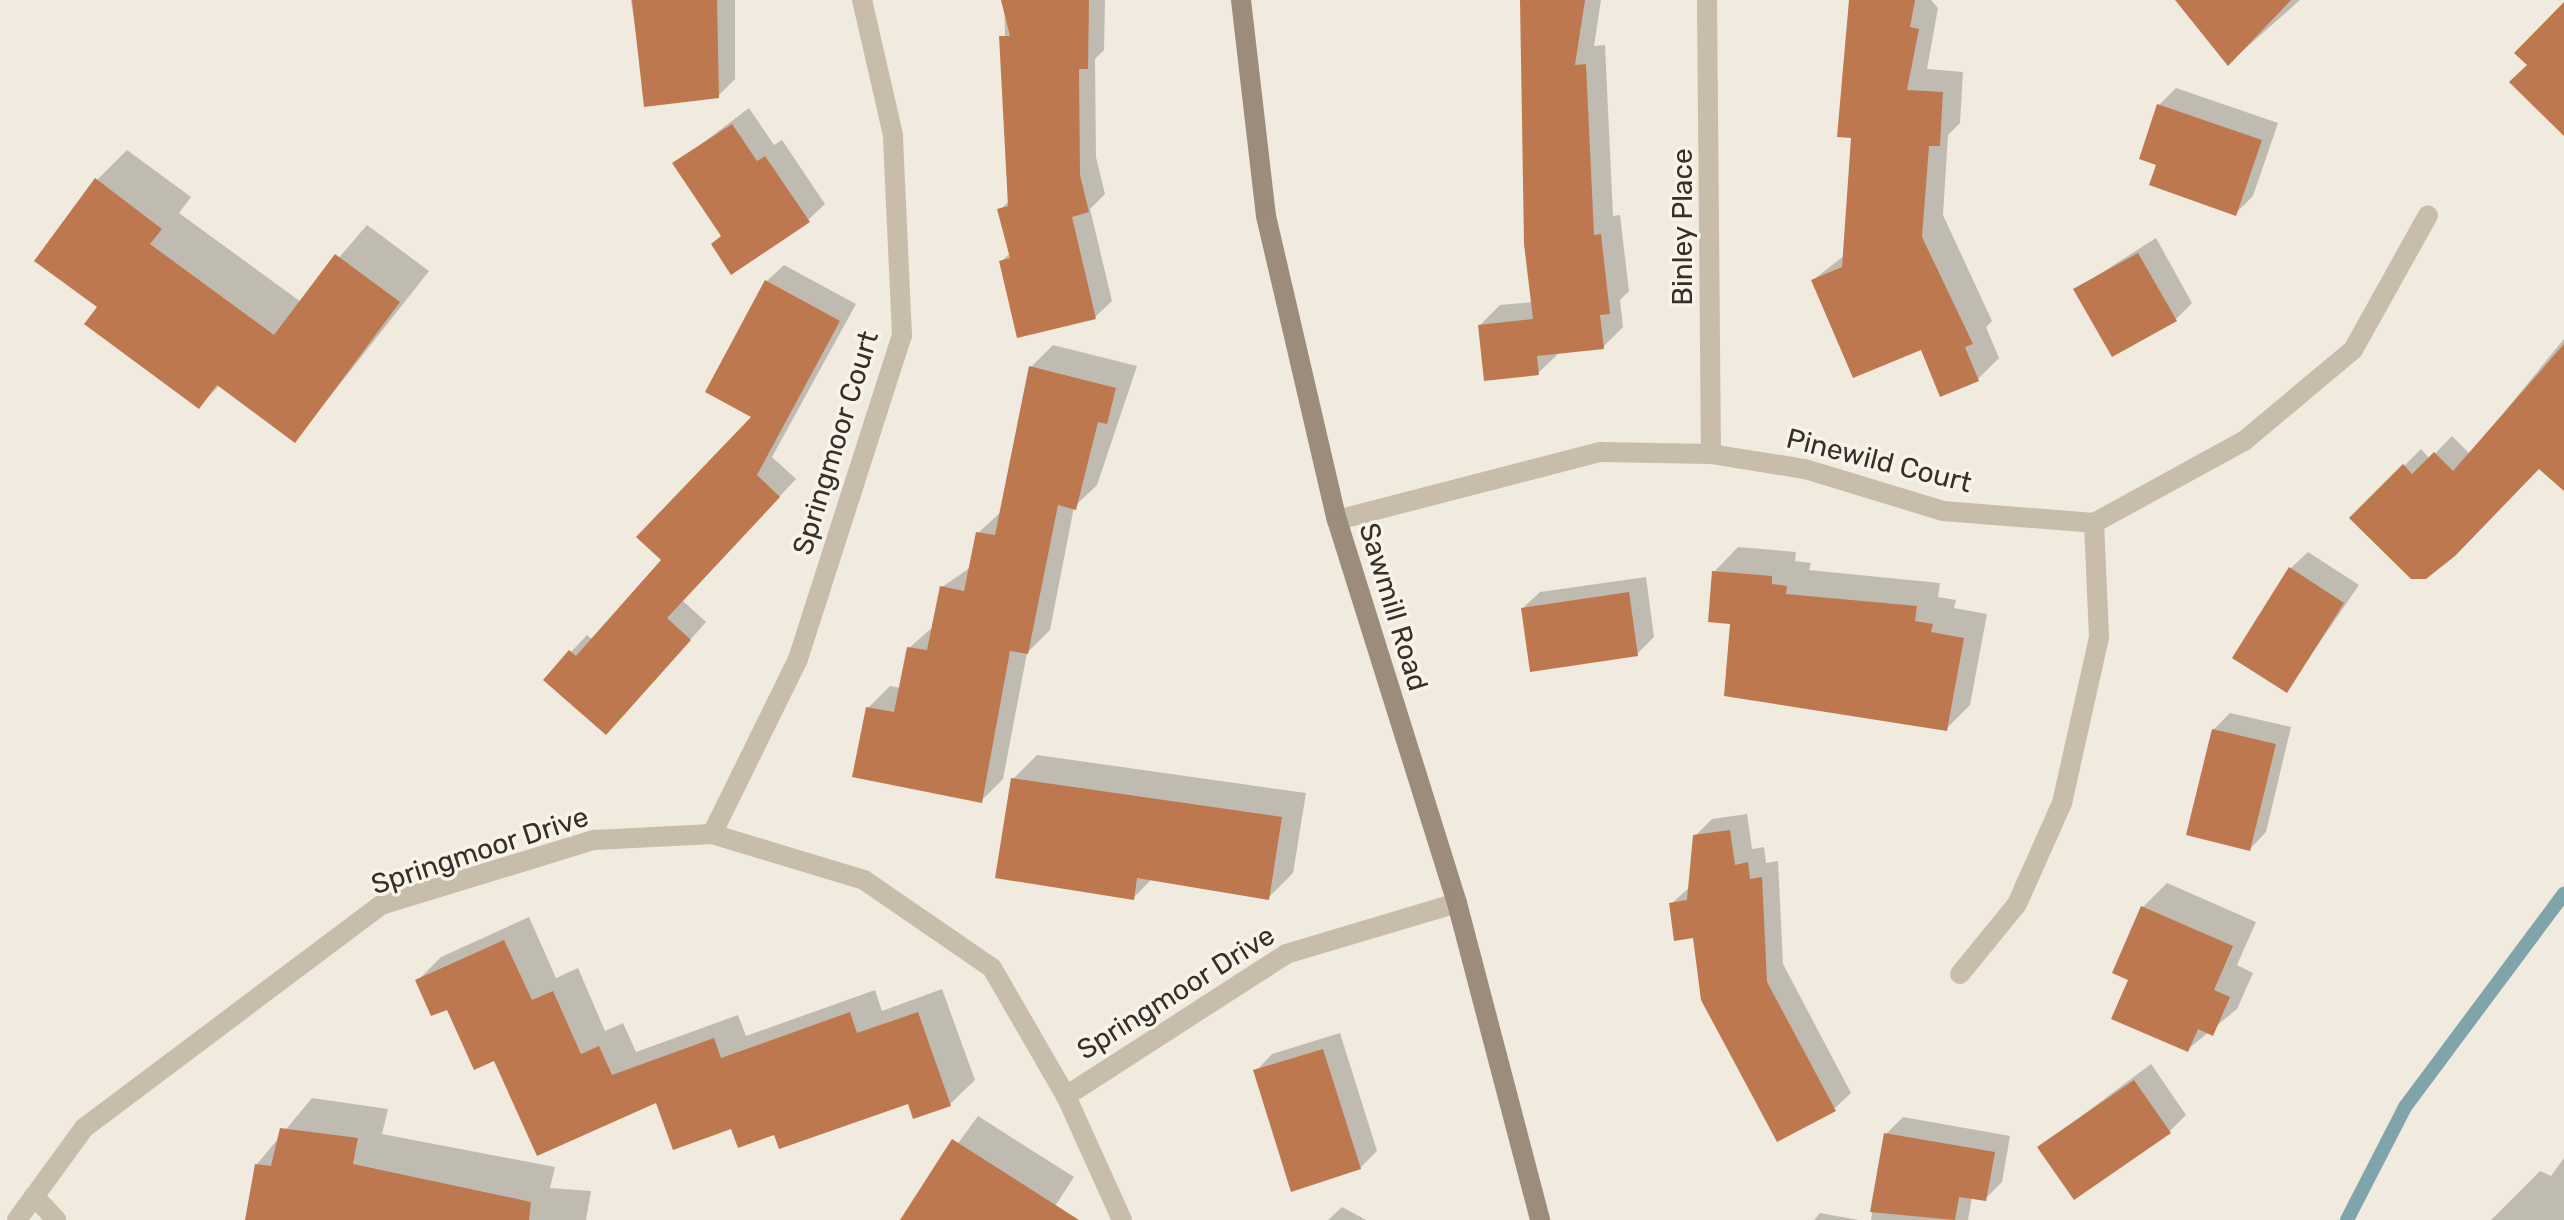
<!DOCTYPE html>
<style>
body{margin:0}
#map{position:relative;width:2564px;height:1220px;overflow:hidden;background:#f1eade;font-family:Rubik,sans-serif}
div>[style]{position:absolute}
.shadow>*{inset:0;background:#0003}
.stream>*{height:14px;margin:-7px;padding:0 7px;transform-origin:7px;border-radius:7px;background:#7fa4ac}
.building>*{inset:0;background:#be784f}
.street>*{height:20px;margin:-10px;padding:0 10px;transform-origin:10px;border-radius:10px;background:#c8bcab}
.secondary>*{height:20px;margin:-10px;padding:0 10px;transform-origin:10px;border-radius:10px;background:#9c8c7c}
span{translate:-50% -50%;white-space:nowrap;text-align:center;line-height:1.15;-webkit-text-stroke:7px #f9f4ea;paint-order:stroke}
.street-label{font-size:28px;color:#372f29}
</style>
<div id="map">
<div class="shadow">
<i style="clip-path:polygon(631px 0,735px 0,735px 79px,718px 96px,646px 104px)"></i>
<i style="clip-path:polygon(1004px 0,1105px 0,1104px 50px,1095px 59px,1096px 157px,1105px 194px,1090px 209px,1112px 301px,1095px 317px,1001px 262px,1010px 253px,1000px 210px,1010px 200px)"></i>
<i style="clip-path:polygon(1522px 0,1601px 0,1594px 46px,1605px 45px,1613px 216px,1620px 215px,1629px 291px,1620px 300px,1623px 327px,1603px 347px,1559px 353px,1538px 373px,1480px 325px,1500px 305px,1534px 302px)"></i>
<i style="clip-path:polygon(1851px 0,1931px 0,1938px 8px,1927px 69px,1963px 72px,1960px 123px,1948px 135px,1943px 215px,1992px 321px,1986px 327px,1999px 358px,1978px 379px,1813px 280px,1845px 255px,1853px 136px,1839px 135px)"></i>
<i style="clip-path:polygon(2200px 0,2300px 0,2229px 63px)"></i>
<i style="clip-path:polygon(2176px 88px,2278px 123px,2253px 196px,2236px 213px,2159px 164px,2159px 105px)"></i>
<i style="clip-path:polygon(749px 108px,774px 145px,782px 140px,825px 204px,808px 220px,723px 235px,675px 164px)"></i>
<i style="clip-path:polygon(127px 150px,191px 197px,179px 213px,301px 302px,367px 225px,429px 271px,295px 441px,220px 385px,199px 406px,100px 307px,97px 180px)"></i>
<i style="clip-path:polygon(2156px 238px,2192px 303px,2176px 319px,2076px 289px)"></i>
<i style="clip-path:polygon(784px 265px,856px 304px,772px 457px,796px 479px,682px 600px,706px 622px,623px 716px,571px 652px,587px 635px,593px 640px,664px 560px,754px 416px,767px 281px)"></i>
<i style="clip-path:polygon(2564px 339px,2564px 481px,2539px 466px,2352px 518px,2421px 449px,2430px 459px,2452px 436px,2470px 454px)"></i>
<i style="clip-path:polygon(1053px 345px,1137px 366px,1097px 485px,1074px 507px,1050px 630px,1027px 653px,1003px 779px,981px 801px,868px 708px,890px 686px,901px 688px,909px 648px,934px 626px,942px 587px,971px 567px,978px 533px,1002px 511px,1031px 367px)"></i>
<i style="clip-path:polygon(1738px 547px,1796px 552px,1795px 561px,1811px 563px,1809px 570px,1940px 583px,1938px 597px,1956px 600px,1954px 608px,1987px 614px,1970px 705px,1946px 729px,1732px 622px,1714px 572px)"></i>
<i style="clip-path:polygon(2308px 552px,2359px 585px,2287px 690px,2291px 568px)"></i>
<i style="clip-path:polygon(1646px 577px,1654px 637px,1637px 654px,1523px 608px,1540px 592px)"></i>
<i style="clip-path:polygon(2230px 713px,2291px 727px,2266px 832px,2250px 849px,2213px 730px)"></i>
<i style="clip-path:polygon(1037px 755px,1306px 793px,1293px 873px,1268px 898px,1152px 879px,1133px 898px,1013px 779px)"></i>
<i style="clip-path:polygon(1747px 814px,1752px 849px,1764px 847px,1766px 863px,1778px 861px,1783px 964px,1851px 1093px,1834px 1109px,1671px 904px,1691px 886px,1695px 836px,1712px 819px)"></i>
<i style="clip-path:polygon(2167px 883px,2256px 922px,2237px 965px,2253px 973px,2237px 1009px,2188px 1049px,2130px 979px,2114px 972px,2143px 907px)"></i>
<i style="clip-path:polygon(529px 917px,556px 978px,578px 968px,605px 1031px,623px 1023px,636px 1052px,738px 1015px,746px 1036px,875px 990px,882px 1011px,942px 989px,975px 1080px,950px 1104px,914px 1117px,909px 1101px,775px 1133px,495px 1058px,417px 981px,441px 957px)"></i>
<i style="clip-path:polygon(1340px 1033px,1377px 1151px,1360px 1168px,1256px 1071px,1272px 1054px)"></i>
<i style="clip-path:polygon(2151px 1064px,2186px 1115px,2170px 1131px,2040px 1147px)"></i>
<i style="clip-path:polygon(312px 1098px,388px 1109px,382px 1134px,555px 1167px,550px 1188px,591px 1191px,586px 1220px,247px 1220px,257px 1164px)"></i>
<i style="clip-path:polygon(978px 1116px,1074px 1177px,1046px 1220px,902px 1220px)"></i>
<i style="clip-path:polygon(1903px 1117px,2010px 1136px,2002px 1182px,1985px 1199px,1972px 1197px,1968px 1220px,1871px 1220px,1886px 1134px)"></i>
<i style="clip-path:polygon(2564px 1158px,2564px 1220px,2491px 1220px,2540px 1171px,2551px 1176px)"></i>
<i style="clip-path:polygon(1342px 1207px,1366px 1220px,1328px 1220px)"></i>
<i style="clip-path:polygon(1820px 1213px,1859px 1220px,1814px 1220px)"></i>
</div>
<div class="stream">
<i style="left:2347px;top:1220px;width:127px;rotate:-62.8deg"></i>
<i style="left:2405px;top:1107px;width:266px;rotate:-53.3deg"></i>
</div>
<div class="building">
<i style="clip-path:polygon(632px 0,717px 0,719px 98px,644px 107px)"></i>
<i style="clip-path:polygon(1001px 0,1089px 0,1088px 69px,1079px 69px,1080px 175px,1089px 212px,1072px 217px,1096px 319px,1017px 338px,999px 261px,1010px 258px,997px 209px,1008px 206px,999px 36px,1010px 36px)"></i>
<i style="clip-path:polygon(1520px 0,1585px 0,1575px 65px,1586px 64px,1594px 235px,1601px 234px,1610px 314px,1600px 315px,1604px 349px,1537px 356px,1539px 375px,1484px 381px,1478px 325px,1533px 319px,1524px 244px)"></i>
<i style="clip-path:polygon(1849px 0,1915px 0,1910px 27px,1919px 29px,1907px 90px,1943px 92px,1940px 146px,1929px 146px,1922px 237px,1973px 344px,1965px 347px,1979px 381px,1940px 397px,1921px 350px,1853px 378px,1811px 280px,1842px 267px,1851px 138px,1837px 137px)"></i>
<i style="clip-path:polygon(2175px 0,2291px 0,2228px 66px)"></i>
<i style="clip-path:polygon(2564px 2px,2564px 136px,2509px 82px,2527px 65px,2514px 53px)"></i>
<i style="clip-path:polygon(2157px 104px,2262px 140px,2236px 216px,2149px 185px,2156px 165px,2139px 159px)"></i>
<i style="clip-path:polygon(732px 124px,757px 161px,765px 156px,810px 222px,731px 275px,711px 244px,721px 236px,672px 163px)"></i>
<i style="clip-path:polygon(95px 178px,162px 229px,150px 244px,274px 335px,335px 254px,400px 302px,295px 443px,217px 385px,199px 409px,84px 324px,97px 307px,34px 261px)"></i>
<i style="clip-path:polygon(2138px 253px,2177px 321px,2112px 357px,2073px 289px)"></i>
<i style="clip-path:polygon(765px 280px,840px 321px,757px 475px,780px 497px,667px 618px,691px 640px,606px 735px,543px 680px,569px 650px,576px 656px,661px 560px,636px 537px,751px 417px,705px 392px)"></i>
<i style="clip-path:polygon(2564px 344px,2564px 491px,2539px 469px,2455px 556px,2426px 579px,2411px 579px,2349px 518px,2403px 464px,2412px 474px,2434px 452px,2453px 471px)"></i>
<i style="clip-path:polygon(1029px 366px,1116px 388px,1107px 424px,1098px 422px,1076px 510px,1058px 505px,1028px 654px,1010px 651px,982px 803px,852px 777px,866px 707px,894px 712px,907px 647px,927px 650px,940px 586px,964px 591px,976px 532px,995px 535px)"></i>
<i style="clip-path:polygon(2289px 567px,2344px 603px,2287px 693px,2232px 658px)"></i>
<i style="clip-path:polygon(1712px 571px,1772px 576px,1772px 584px,1787px 586px,1786px 594px,1917px 606px,1915px 621px,1933px 624px,1931px 632px,1964px 638px,1947px 731px,1724px 696px,1730px 624px,1708px 622px)"></i>
<i style="clip-path:polygon(1629px 592px,1638px 656px,1530px 672px,1521px 608px)"></i>
<i style="clip-path:polygon(2212px 729px,2276px 744px,2250px 851px,2186px 835px)"></i>
<i style="clip-path:polygon(1011px 778px,1282px 817px,1269px 900px,1137px 878px,1134px 900px,995px 878px)"></i>
<i style="clip-path:polygon(1730px 830px,1735px 865px,1748px 862px,1750px 879px,1762px 877px,1767px 982px,1836px 1111px,1777px 1142px,1701px 1000px,1693px 938px,1674px 941px,1669px 903px,1687px 900px,1693px 835px)"></i>
<i style="clip-path:polygon(2141px 906px,2233px 946px,2214px 990px,2230px 997px,2213px 1036px,2198px 1029px,2188px 1052px,2111px 1019px,2128px 980px,2112px 973px)"></i>
<i style="clip-path:polygon(504px 940px,532px 1000px,553px 991px,581px 1054px,599px 1046px,612px 1075px,714px 1038px,721px 1058px,850px 1012px,857px 1033px,918px 1012px,951px 1106px,913px 1119px,908px 1104px,779px 1149px,774px 1135px,738px 1148px,731px 1129px,673px 1150px,656px 1103px,537px 1156px,494px 1061px,474px 1070px,447px 1010px,431px 1016px,415px 980px)"></i>
<i style="clip-path:polygon(1323px 1049px,1361px 1169px,1291px 1192px,1253px 1070px)"></i>
<i style="clip-path:polygon(2134px 1080px,2171px 1133px,2074px 1200px,2037px 1147px)"></i>
<i style="clip-path:polygon(280px 1128px,358px 1138px,353px 1164px,531px 1202px,529px 1220px,245px 1220px,255px 1164px,271px 1166px)"></i>
<i style="clip-path:polygon(1884px 1133px,1995px 1152px,1986px 1201px,1959px 1197px,1955px 1220px,1870px 1212px)"></i>
<i style="clip-path:polygon(952px 1139px,1079px 1220px,900px 1220px)"></i>
</div>
<div class="street">
<i style="left:1707px;top:0;width:454px;rotate:89.5deg"></i>
<i style="left:1337px;top:520px;width:272px;rotate:-14.5deg"></i>
<i style="left:1600px;top:452px;width:111px;rotate:1deg"></i>
<i style="left:1711px;top:454px;width:95px;rotate:9.1deg"></i>
<i style="left:1805px;top:469px;width:144px;rotate:16.9deg"></i>
<i style="left:1943px;top:511px;width:151px;rotate:4.5deg"></i>
<i style="left:2094px;top:523px;width:171px;rotate:-28.7deg"></i>
<i style="left:2244px;top:441px;width:142px;rotate:-39.9deg"></i>
<i style="left:2353px;top:350px;width:154px;rotate:-60.9deg"></i>
<i style="left:712px;top:834px;width:195px;rotate:-63.8deg"></i>
<i style="left:798px;top:659px;width:339px;rotate:-72.2deg"></i>
<i style="left:902px;top:336px;width:201px;rotate:-92.6deg"></i>
<i style="left:893px;top:135px;width:139px;rotate:-102.9deg"></i>
<i style="left:1960px;top:974px;width:90px;rotate:-50.8deg"></i>
<i style="left:2017px;top:904px;width:111px;rotate:-66deg"></i>
<i style="left:2062px;top:803px;width:170px;rotate:-77.4deg"></i>
<i style="left:2099px;top:637px;width:114px;rotate:-92.5deg"></i>
<i style="left:1066px;top:1096px;width:262px;rotate:-32.8deg"></i>
<i style="left:1286px;top:954px;width:178px;rotate:-16.6deg"></i>
<i style="left:34px;top:1196px;width:33px;rotate:47deg"></i>
<i style="left:17px;top:1220px;width:114px;rotate:-53.9deg"></i>
<i style="left:84px;top:1128px;width:371px;rotate:-36.9deg"></i>
<i style="left:381px;top:905px;width:223px;rotate:-17deg"></i>
<i style="left:594px;top:840px;width:118px;rotate:-2.9deg"></i>
<i style="left:712px;top:834px;width:159px;rotate:16.8deg"></i>
<i style="left:864px;top:880px;width:155px;rotate:34.5deg"></i>
<i style="left:992px;top:968px;width:148px;rotate:60deg"></i>
<i style="left:1066px;top:1096px;width:136px;rotate:65.7deg"></i>
</div>
<div class="secondary">
<i style="left:1241px;top:0;width:217px;rotate:83.4deg"></i>
<i style="left:1266px;top:216px;width:312px;rotate:76.9deg"></i>
<i style="left:1337px;top:520px;width:401px;rotate:72.6deg"></i>
<i style="left:1457px;top:903px;width:328px;rotate:75.3deg"></i>
</div>
<div class="street-label">
<span style="left:1683px;top:227px;rotate:-90deg">Binley Place</span>
<span style="left:836px;top:443px;rotate:-73deg">Springmoor Court</span>
<span style="left:1879px;top:461px;rotate:14deg">Pinewild Court</span>
<span style="left:1393px;top:607px;rotate:73deg">Sawmill Road</span>
<span style="left:480px;top:851px;rotate:-18deg">Springmoor Drive</span>
<span style="left:1176px;top:993px;rotate:-32deg">Springmoor Drive</span>
</div>
</div>
